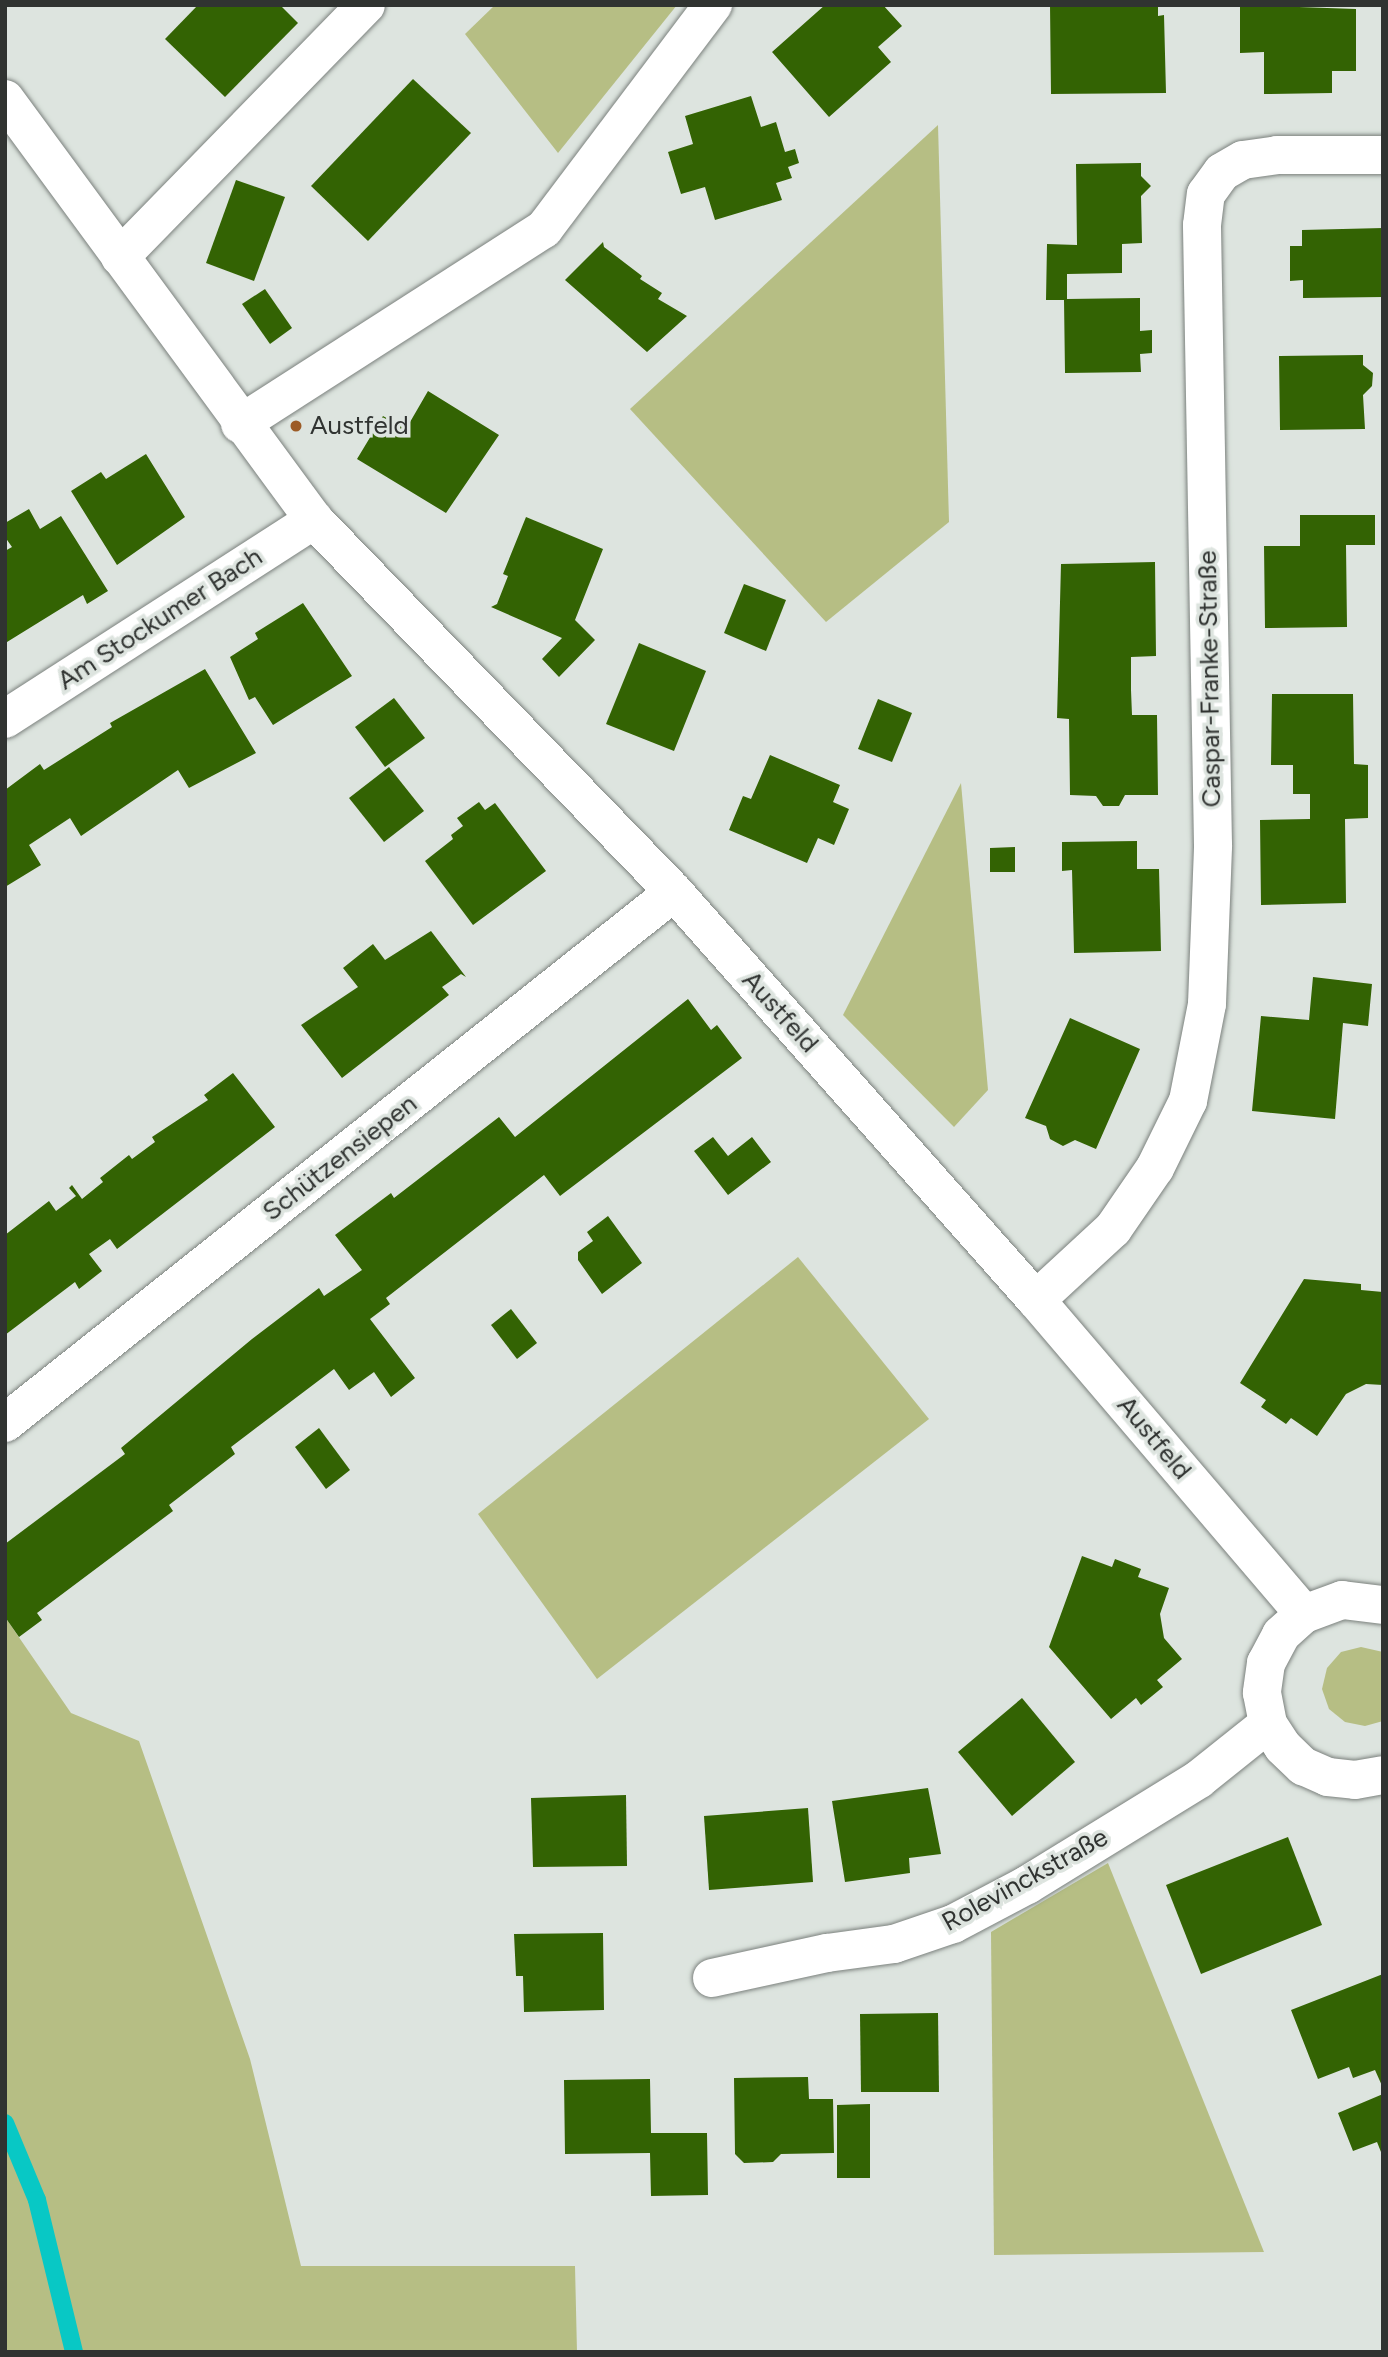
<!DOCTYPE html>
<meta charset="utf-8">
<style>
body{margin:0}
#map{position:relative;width:1388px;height:2357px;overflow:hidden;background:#dde4df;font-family:Figtree,sans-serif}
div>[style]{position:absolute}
.green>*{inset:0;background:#b6be84}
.stream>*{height:18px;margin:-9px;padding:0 9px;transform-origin:9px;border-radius:9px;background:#08c8c5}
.building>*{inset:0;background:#336303}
.roads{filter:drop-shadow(0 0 2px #7b817d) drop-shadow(0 0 2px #7b817d)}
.minor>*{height:38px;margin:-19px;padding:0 19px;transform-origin:19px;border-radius:19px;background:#fff}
.dots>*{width:19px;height:19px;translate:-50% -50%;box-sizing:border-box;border:4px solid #dde4df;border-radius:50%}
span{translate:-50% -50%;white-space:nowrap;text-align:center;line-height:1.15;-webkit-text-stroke:7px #dde4df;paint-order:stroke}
.poi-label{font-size:26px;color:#303331}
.left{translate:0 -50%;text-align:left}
.street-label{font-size:26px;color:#303331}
.frame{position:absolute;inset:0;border:7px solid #303331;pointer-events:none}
</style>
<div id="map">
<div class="green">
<i style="clip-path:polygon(495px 5px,677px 5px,558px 153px,465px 34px)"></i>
<i style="clip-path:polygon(938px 125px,949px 522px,826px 622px,630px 409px)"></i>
<i style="clip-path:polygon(961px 783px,988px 1090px,954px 1127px,843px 1015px)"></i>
<i style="clip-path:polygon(798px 1257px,929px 1419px,597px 1679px,478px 1514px)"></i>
<i style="clip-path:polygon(5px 1617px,71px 1713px,139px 1741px,250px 2059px,301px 2266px,575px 2266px,577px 2352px,5px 2352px)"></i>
<i style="clip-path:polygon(1361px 1647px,1383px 1652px,1383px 1721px,1365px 1726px,1345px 1722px,1329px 1709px,1322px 1689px,1327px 1668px,1341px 1652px)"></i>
<i style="clip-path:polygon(1108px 1863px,1264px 2252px,994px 2255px,991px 1932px)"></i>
</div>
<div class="stream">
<i style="left:5px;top:2123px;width:83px;rotate:67.4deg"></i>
<i style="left:37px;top:2200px;width:156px;rotate:76.3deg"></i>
</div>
<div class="building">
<i style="clip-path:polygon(198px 5px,280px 5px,298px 23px,225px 97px,165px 39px)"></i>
<i style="clip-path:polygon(825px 5px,883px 5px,902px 26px,878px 47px,891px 62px,829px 117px,772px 52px)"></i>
<i style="clip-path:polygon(1050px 5px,1158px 5px,1158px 16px,1164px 15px,1166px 93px,1051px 94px)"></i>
<i style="clip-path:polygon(1240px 5px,1356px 9px,1356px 71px,1332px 71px,1332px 93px,1264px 94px,1264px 52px,1240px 53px)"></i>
<i style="clip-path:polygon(413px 79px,471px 133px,368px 241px,311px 186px)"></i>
<i style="clip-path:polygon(751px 96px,761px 127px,776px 122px,785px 152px,795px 149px,799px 163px,788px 167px,792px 178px,776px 183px,782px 200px,715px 220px,705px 187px,681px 194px,668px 152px,693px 144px,685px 116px)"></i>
<i style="clip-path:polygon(1141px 163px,1141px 176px,1151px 186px,1141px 196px,1142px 243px,1122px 244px,1122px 273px,1067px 274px,1067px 299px,1140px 298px,1140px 331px,1152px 330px,1152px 353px,1140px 354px,1141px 372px,1065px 373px,1064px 300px,1046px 300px,1047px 244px,1077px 245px,1076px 164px)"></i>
<i style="clip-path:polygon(236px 180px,285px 197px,254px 281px,206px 263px)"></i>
<i style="clip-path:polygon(1383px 228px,1383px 297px,1303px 298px,1303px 280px,1290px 281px,1290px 246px,1302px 246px,1302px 230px)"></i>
<i style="clip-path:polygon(603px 242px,604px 247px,642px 276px,640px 279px,662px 293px,658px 299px,687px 316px,647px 352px,565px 280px)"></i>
<i style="clip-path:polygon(265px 289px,292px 328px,270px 344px,242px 304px)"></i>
<i style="clip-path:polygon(1363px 355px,1363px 365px,1373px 373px,1372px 386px,1363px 395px,1365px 429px,1280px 430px,1279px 356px)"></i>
<i style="clip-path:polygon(428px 391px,499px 435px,446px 513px,357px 459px,383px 416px,406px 429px)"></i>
<i style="clip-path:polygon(146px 454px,185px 517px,117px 565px,71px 491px,101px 472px,106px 479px)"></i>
<i style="clip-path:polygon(29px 509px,40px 529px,61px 516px,108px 591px,87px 604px,83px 595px,7px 642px,5px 551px,12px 547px,5px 537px,5px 523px)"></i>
<i style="clip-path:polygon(1300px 515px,1375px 515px,1375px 545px,1346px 545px,1347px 627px,1265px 628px,1264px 546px,1300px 546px)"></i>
<i style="clip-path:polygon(526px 517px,603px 549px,575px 620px,595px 640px,559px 677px,542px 659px,562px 638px,491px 607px,497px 604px,508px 576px,503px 574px)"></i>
<i style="clip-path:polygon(1155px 562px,1156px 656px,1131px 657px,1131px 690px,1132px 715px,1157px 715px,1158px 795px,1125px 795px,1119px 806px,1103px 806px,1096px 796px,1070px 795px,1069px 719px,1057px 718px,1061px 564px)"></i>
<i style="clip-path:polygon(744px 584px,786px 600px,766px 651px,724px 633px)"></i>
<i style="clip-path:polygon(303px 603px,352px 676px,273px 725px,255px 697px,249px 700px,230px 657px,258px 639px,255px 633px)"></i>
<i style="clip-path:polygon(639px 643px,706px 671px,674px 751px,606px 724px)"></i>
<i style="clip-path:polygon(205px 669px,256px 753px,189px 788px,178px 770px,81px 836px,70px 818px,29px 845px,41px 865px,5px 887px,5px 790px,40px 764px,44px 770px,112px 727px,110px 723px)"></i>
<i style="clip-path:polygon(1272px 694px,1353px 694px,1354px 764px,1368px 765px,1368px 818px,1345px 819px,1346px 903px,1261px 905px,1260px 820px,1310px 819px,1310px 794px,1293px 794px,1293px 765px,1271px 765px)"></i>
<i style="clip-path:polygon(394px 698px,425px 738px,385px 767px,355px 727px)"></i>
<i style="clip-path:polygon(878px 699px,912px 713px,892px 762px,858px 749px)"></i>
<i style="clip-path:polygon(770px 755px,840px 785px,833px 802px,849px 809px,834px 845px,818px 838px,807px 863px,729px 830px,743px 796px,751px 799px)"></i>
<i style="clip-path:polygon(389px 767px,424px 811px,384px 842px,349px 798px)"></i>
<i style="clip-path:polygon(479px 802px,485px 810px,495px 803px,546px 871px,473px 925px,425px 861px,453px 839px,451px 835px,463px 826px,457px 818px)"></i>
<i style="clip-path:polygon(1137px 841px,1137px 869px,1159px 869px,1161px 951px,1074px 953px,1072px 870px,1062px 871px,1062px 842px)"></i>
<i style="clip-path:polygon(1015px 847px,1015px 872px,990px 872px,990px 848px)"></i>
<i style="clip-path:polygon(431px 931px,466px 977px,461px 974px,442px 987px,449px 995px,342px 1078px,301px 1025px,358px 987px,343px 968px,373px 944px,385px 960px)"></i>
<i style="clip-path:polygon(1313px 977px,1372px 984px,1368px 1026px,1343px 1023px,1335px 1119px,1252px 1111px,1261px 1016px,1309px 1020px)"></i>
<i style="clip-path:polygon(688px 999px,711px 1030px,717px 1025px,742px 1058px,560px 1196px,544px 1175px,386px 1298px,390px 1304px,370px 1319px,415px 1378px,391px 1397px,374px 1372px,349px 1390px,334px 1369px,231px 1447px,235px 1454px,169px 1505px,173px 1511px,37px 1613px,42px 1620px,19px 1637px,5px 1617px,5px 1544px,125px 1454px,121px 1448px,252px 1339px,319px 1288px,324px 1296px,362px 1270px,335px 1235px,391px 1193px,394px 1198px,499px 1117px,515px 1137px)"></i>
<i style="clip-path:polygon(1070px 1018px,1140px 1049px,1096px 1149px,1075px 1140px,1063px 1146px,1050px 1139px,1046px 1126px,1025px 1118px)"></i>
<i style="clip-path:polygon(233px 1073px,275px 1127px,117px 1249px,110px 1239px,89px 1254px,102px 1271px,79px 1289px,75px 1282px,5px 1335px,5px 1235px,49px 1201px,56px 1211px,76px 1196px,69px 1188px,72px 1185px,82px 1199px,103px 1182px,100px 1178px,129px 1155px,132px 1159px,155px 1142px,152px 1137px,208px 1100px,204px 1095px)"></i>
<i style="clip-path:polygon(713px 1137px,728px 1156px,752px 1137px,771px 1162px,728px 1195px,694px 1151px)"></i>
<i style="clip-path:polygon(608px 1216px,642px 1263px,602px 1294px,578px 1260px,578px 1252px,593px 1241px,587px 1232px)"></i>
<i style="clip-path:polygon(1304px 1279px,1361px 1284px,1361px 1290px,1383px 1292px,1383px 1385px,1366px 1384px,1346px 1394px,1317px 1436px,1291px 1418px,1286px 1424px,1261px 1407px,1266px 1400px,1240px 1383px)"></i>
<i style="clip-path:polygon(511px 1309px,537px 1343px,517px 1359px,491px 1325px)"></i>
<i style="clip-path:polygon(319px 1428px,350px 1470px,326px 1489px,295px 1447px)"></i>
<i style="clip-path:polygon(1082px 1556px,1112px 1567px,1115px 1559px,1141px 1569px,1138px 1577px,1169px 1588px,1160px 1614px,1164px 1638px,1182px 1659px,1157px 1680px,1163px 1687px,1141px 1705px,1136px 1698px,1111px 1719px,1049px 1647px)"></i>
<i style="clip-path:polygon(1022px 1698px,1075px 1762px,1012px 1816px,958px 1752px)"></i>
<i style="clip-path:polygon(928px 1788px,941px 1854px,909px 1858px,910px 1873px,845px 1882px,832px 1801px)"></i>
<i style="clip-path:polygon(626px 1795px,627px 1866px,533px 1867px,531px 1798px)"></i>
<i style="clip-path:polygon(808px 1808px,813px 1882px,709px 1890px,704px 1816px)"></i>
<i style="clip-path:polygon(1288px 1837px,1322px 1925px,1201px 1974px,1166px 1885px)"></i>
<i style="clip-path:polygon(603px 1933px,604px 2010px,524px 2012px,523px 1976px,516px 1976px,514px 1934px)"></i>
<i style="clip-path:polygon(1383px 1974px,1383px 2088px,1375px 2070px,1353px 2078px,1349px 2067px,1318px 2079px,1291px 2010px)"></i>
<i style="clip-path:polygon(938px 2013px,939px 2092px,861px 2092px,860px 2014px)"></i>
<i style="clip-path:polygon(808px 2077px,809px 2099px,833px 2099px,834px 2153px,781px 2154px,773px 2162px,744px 2163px,735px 2154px,734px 2078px)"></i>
<i style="clip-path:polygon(650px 2079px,651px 2133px,707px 2133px,708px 2195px,651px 2196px,650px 2153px,565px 2154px,564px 2080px)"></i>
<i style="clip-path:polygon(1383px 2094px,1383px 2157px,1377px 2142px,1353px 2151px,1338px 2113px)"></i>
<i style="clip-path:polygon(870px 2104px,870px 2178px,837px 2178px,837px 2105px)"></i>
</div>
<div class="roads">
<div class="minor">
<i style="left:5px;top:99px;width:522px;rotate:53.72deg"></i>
<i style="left:314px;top:520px;width:518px;rotate:45.94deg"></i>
<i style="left:674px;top:892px;width:545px;rotate:48.42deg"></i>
<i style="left:1036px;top:1300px;width:413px;rotate:49.5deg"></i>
<i style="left:120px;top:257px;width:352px;rotate:-45.7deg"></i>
<i style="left:240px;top:424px;width:361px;rotate:-32.7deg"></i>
<i style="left:544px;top:229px;width:281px;rotate:-53deg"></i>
<i style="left:5px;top:719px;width:368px;rotate:-32.8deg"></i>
<i style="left:1036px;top:1300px;width:105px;rotate:-42.7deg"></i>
<i style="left:1113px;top:1229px;width:74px;rotate:-55.5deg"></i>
<i style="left:1155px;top:1168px;width:75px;rotate:-63.8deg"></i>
<i style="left:1188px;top:1101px;width:99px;rotate:-78.9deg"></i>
<i style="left:1207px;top:1004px;width:159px;rotate:-87.8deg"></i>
<i style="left:1213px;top:845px;width:620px;rotate:-91.02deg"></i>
<i style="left:1202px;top:225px;width:31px;rotate:-83deg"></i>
<i style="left:1206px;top:194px;width:27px;rotate:-54deg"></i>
<i style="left:1222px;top:172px;width:24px;rotate:-30deg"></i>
<i style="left:1243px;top:160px;width:34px;rotate:-8deg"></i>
<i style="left:1277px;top:155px;width:106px"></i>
<i style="left:5px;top:1423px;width:854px;rotate:-38.44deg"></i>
<i style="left:1383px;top:1605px;width:41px;rotate:-173deg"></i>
<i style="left:1342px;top:1600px;width:40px;rotate:159.8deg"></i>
<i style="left:1304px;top:1614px;width:31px;rotate:138deg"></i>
<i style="left:1281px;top:1635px;width:32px;rotate:118deg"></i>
<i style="left:1266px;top:1663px;width:30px;rotate:98deg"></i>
<i style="left:1262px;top:1693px;width:32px;rotate:79deg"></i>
<i style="left:1268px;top:1724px;width:27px;rotate:57deg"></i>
<i style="left:1283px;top:1747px;width:28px;rotate:44deg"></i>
<i style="left:1303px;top:1766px;width:27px;rotate:24deg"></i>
<i style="left:1328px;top:1777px;width:27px;rotate:6deg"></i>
<i style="left:1355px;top:1780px;width:28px;rotate:-10deg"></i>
<i style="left:712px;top:1978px;width:118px;rotate:-12.3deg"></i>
<i style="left:827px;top:1953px;width:68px;rotate:-7.7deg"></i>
<i style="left:894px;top:1944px;width:62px;rotate:-18.7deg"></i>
<i style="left:953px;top:1924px;width:84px;rotate:-27.8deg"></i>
<i style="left:1027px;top:1885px;width:202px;rotate:-31.6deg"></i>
<i style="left:1199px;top:1779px;width:88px;rotate:-38.6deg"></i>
</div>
</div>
<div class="dots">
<i style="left:296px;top:426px;background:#9c5b26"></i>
</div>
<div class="poi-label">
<span class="left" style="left:310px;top:426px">Austfeld</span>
</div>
<div class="street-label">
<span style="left:160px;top:619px;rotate:-33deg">Am Stockumer Bach</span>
<span style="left:1210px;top:679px;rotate:-91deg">Caspar-Franke-Straße</span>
<span style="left:780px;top:1012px;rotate:48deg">Austfeld</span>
<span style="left:340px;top:1158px;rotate:-38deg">Schützensiepen</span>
<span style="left:1154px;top:1438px;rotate:50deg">Austfeld</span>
<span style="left:1025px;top:1880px;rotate:-29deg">Rolevinckstraße</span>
</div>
<div class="frame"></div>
</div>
